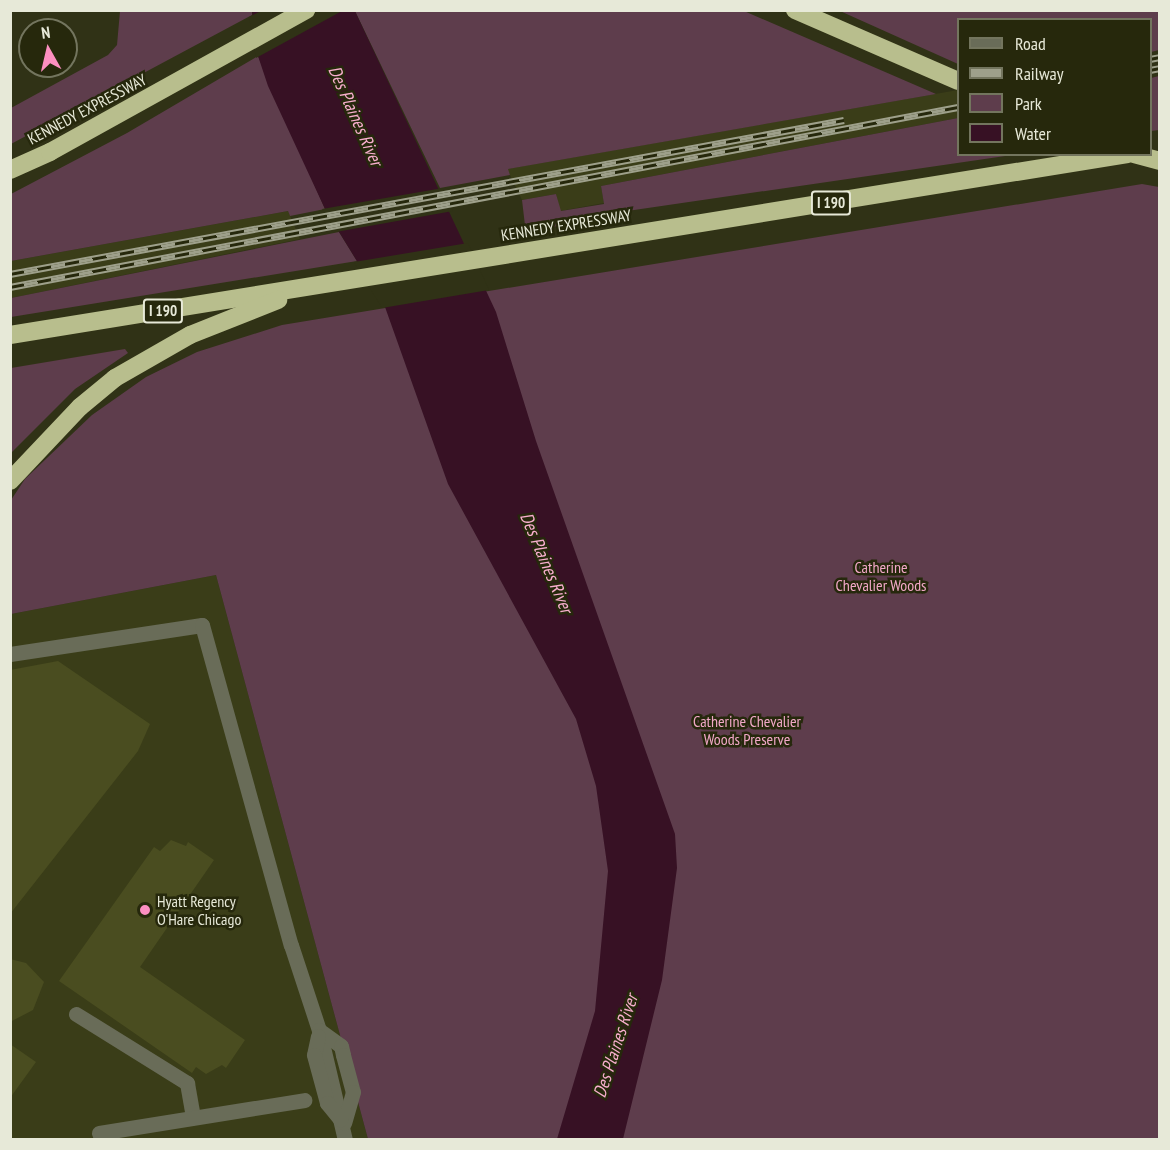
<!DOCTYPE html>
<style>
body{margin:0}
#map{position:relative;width:1170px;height:1150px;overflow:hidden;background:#303216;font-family:"PT Sans Narrow",sans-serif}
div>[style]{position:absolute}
.built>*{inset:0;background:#3a3d18}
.green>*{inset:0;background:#5e3d4c}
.water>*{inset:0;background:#371124}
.pier>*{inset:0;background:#303216}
.building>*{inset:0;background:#4a4d20}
.minor>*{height:15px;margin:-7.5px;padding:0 7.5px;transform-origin:7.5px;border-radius:7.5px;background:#696c58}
.highway>*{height:18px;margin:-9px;padding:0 9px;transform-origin:9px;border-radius:9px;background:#b8be8d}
.rail>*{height:7px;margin-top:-3.5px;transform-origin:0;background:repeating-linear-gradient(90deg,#26280c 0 14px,#9ea08b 0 28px);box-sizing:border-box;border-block:2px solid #9ea08b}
.dots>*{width:16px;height:16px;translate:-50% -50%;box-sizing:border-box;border:3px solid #26280c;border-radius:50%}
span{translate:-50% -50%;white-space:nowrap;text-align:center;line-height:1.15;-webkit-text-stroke:5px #26280c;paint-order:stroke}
.shield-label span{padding:2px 4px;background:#26280c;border:2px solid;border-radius:4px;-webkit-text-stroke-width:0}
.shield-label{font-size:15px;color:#e7e9d8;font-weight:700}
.street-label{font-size:16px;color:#e7e9d8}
.park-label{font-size:16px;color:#f2a8c8}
.poi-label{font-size:16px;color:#e7e9d8}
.left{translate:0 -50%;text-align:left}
.water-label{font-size:18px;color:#f8aece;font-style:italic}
.frame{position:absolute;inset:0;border:12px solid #e7e9d8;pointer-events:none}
.legend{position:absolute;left:957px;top:18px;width:195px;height:138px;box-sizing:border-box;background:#26280c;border:2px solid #73755e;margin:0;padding:8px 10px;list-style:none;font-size:18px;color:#e7e9d8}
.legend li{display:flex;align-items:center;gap:12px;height:30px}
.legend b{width:30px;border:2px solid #73755e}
.north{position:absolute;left:18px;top:18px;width:60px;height:60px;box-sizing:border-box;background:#26280c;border:2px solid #73755e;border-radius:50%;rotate:352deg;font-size:16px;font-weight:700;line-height:24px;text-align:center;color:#e7e9d8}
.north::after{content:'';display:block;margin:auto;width:21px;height:27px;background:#fc8fc1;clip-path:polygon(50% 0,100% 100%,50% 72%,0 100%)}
</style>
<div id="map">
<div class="built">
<i style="clip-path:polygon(958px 90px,958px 118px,601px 186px,604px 203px,560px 211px,556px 194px,522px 200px,507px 169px)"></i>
<i style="clip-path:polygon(288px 211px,300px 239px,11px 298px,11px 261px)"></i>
<i style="clip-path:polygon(216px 575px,368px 1139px,11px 1140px,11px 614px)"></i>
</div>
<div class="green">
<i style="clip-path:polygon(120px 11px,252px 10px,252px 15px,11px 144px,11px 108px,108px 55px,117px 45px)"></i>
<i style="clip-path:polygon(355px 11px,744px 11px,936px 94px,508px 169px,510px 175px,440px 188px)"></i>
<i style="clip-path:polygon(840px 11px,1159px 11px,1159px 50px,1151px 52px,1150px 20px,958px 20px,958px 64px)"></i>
<i style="clip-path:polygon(258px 56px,325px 209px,290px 216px,288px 211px,11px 261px,11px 194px,127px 133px)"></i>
<i style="clip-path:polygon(1159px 76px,1159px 130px,1151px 131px,1151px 78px)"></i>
<i style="clip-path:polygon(958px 118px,958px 154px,1012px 155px,600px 215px,526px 234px,522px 200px,556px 194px,561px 211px,604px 204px,601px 186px)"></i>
<i style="clip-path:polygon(1142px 184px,1159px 187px,1159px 1139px,368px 1139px,216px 575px,11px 614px,11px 500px,25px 479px,92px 415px,146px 377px,197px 352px,282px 325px)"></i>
<i style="clip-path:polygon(339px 232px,357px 261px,11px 317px,11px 298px)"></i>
<i style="clip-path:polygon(125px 349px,128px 353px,75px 389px,11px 453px,11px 368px)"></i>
</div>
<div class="water">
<i style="clip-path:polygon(252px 11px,355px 11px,496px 312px,536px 441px,675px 834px,677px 868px,662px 980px,623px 1139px,557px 1139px,595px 1011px,608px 871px,596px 786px,576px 719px,448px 484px,385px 307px,325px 209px,268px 86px,258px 56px)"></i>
</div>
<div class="pier">
<i style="clip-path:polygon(261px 11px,342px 11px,256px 58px,249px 17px)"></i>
<i style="clip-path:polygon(443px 188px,453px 211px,336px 232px,322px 209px)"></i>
<i style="clip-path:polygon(468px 243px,489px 290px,382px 308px,354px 262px)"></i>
</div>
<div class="building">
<i style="clip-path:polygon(58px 661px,150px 724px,138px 751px,10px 914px,10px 670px)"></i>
<i style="clip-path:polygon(171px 840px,186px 846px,188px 842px,214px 860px,140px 967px,245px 1040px,226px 1068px,222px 1065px,206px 1074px,196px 1067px,192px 1073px,59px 981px,154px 847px,160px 851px)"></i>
<i style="clip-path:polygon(10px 959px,26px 963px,44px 982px,33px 1010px,10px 1022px)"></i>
<i style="clip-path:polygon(10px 1044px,36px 1062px,10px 1098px)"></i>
</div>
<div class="minor">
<i style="left:10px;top:654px;width:194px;rotate:-8.6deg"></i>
<i style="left:202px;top:625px;width:332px;rotate:74.5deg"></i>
<i style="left:291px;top:945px;width:89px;rotate:71.8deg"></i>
<i style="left:319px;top:1030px;width:113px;rotate:76.7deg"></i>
<i style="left:76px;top:1014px;width:131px;rotate:31.9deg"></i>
<i style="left:187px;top:1083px;width:35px;rotate:80deg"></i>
<i style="left:319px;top:1030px;width:27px;rotate:36deg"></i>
<i style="left:341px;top:1046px;width:9px;rotate:77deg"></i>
<i style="left:343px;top:1055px;width:38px;rotate:75deg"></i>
<i style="left:353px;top:1092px;width:32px;rotate:106deg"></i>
<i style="left:318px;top:1036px;width:19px;rotate:102deg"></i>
<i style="left:314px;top:1055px;width:50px;rotate:74.8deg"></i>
<i style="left:327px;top:1103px;width:21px;rotate:51deg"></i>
<i style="left:99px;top:1133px;width:208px;rotate:-9.1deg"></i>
</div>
<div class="highway">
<i style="left:795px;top:10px;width:178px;rotate:23.5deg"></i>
<i style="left:1134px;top:154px;width:27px;rotate:15deg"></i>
<i style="left:10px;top:170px;width:44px;rotate:-24.2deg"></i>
<i style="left:50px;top:152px;width:293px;rotate:-29deg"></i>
<i style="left:10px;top:335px;width:1132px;rotate:-9.2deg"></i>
<i style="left:10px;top:481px;width:102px;rotate:-46.6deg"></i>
<i style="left:80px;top:407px;width:45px;rotate:-39.6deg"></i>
<i style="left:115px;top:378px;width:86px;rotate:-29.8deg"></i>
<i style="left:190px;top:335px;width:95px;rotate:-21.7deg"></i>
</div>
<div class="rail">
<i style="left:1150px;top:59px;width:10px;rotate:-11deg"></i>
<i style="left:1150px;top:70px;width:10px;rotate:-11deg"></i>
<i style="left:10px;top:274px;width:848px;rotate:-10.46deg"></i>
<i style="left:10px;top:287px;width:965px;rotate:-10.75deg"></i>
</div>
<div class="dots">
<i style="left:145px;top:910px;background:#fc8fc1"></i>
</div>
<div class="shield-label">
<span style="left:831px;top:203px">I 190</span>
<span style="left:163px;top:311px">I 190</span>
</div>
<div class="street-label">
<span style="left:87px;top:109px;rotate:-28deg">KENNEDY EXPRESSWAY</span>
<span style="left:566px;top:225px;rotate:-9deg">KENNEDY EXPRESSWAY</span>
</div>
<div class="park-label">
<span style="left:881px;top:576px">Catherine<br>Chevalier Woods</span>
<span style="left:747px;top:730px">Catherine Chevalier<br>Woods Preserve</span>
</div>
<div class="poi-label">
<span class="left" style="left:157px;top:910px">Hyatt Regency<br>O'Hare Chicago</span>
</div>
<div class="water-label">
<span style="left:355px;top:116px;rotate:66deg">Des Plaines River</span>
<span style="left:546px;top:563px;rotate:67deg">Des Plaines River</span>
<span style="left:616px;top:1046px;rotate:-72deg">Des Plaines River</span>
</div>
<div class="frame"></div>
<ul class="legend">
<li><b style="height:8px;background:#696c58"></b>Road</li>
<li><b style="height:8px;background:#9ea08b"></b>Railway</li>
<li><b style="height:16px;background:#5e3d4c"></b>Park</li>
<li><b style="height:16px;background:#371124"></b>Water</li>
</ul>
<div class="north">N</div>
</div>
